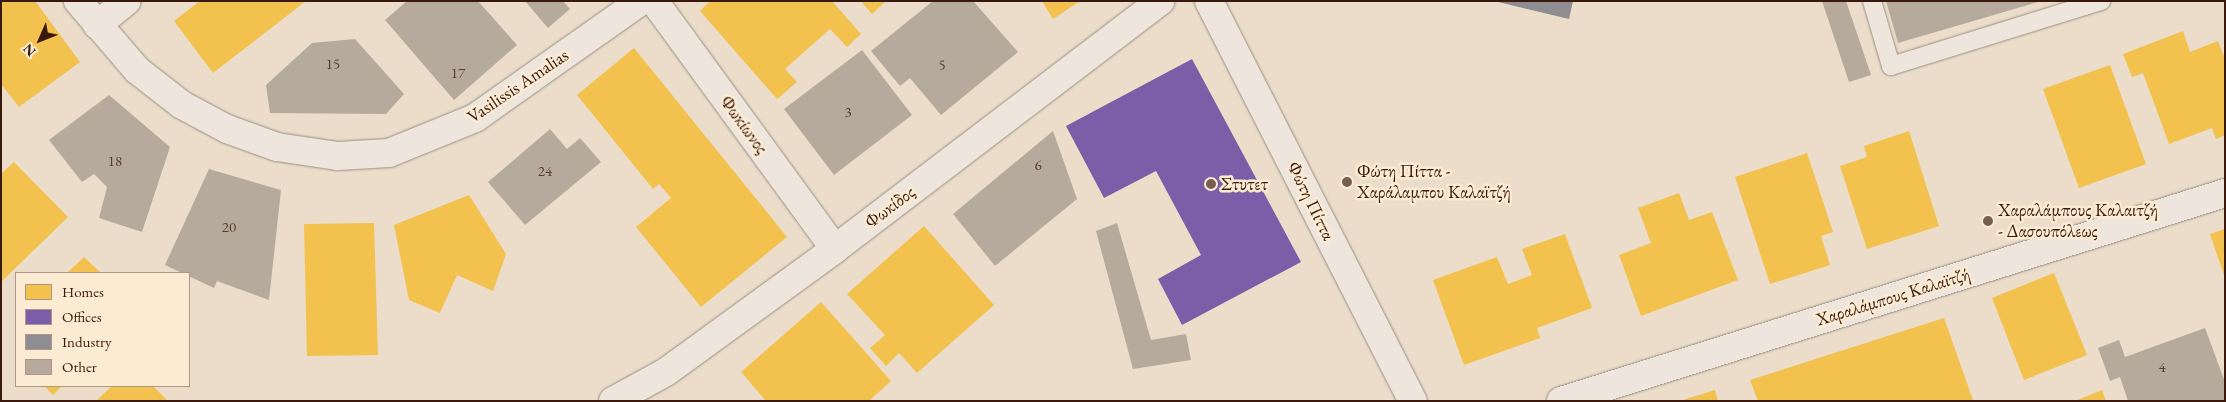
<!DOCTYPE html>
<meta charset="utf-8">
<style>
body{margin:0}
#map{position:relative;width:2226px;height:402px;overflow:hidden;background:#ebddc9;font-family:"EB Garamond",serif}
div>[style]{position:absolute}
.homes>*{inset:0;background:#f2c14e}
.offices>*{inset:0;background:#7b5ea7}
.industry>*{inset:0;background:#8d8d92}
.building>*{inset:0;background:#b6aa9d}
.roads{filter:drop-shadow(0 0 1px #9b8f82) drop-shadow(0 0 1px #9b8f82)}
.lane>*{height:18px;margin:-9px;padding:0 9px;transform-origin:9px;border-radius:9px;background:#eee6dd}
.street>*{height:28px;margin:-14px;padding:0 14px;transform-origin:14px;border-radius:14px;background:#eee6dd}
.dots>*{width:14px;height:14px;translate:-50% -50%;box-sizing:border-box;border:2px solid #fbebd3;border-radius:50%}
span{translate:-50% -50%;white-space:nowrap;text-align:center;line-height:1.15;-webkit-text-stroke:5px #fbebd3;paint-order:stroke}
.number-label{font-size:15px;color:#593d31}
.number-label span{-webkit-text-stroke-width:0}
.street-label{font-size:18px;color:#3a190d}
.poi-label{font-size:18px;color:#3a190d}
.left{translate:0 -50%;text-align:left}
.frame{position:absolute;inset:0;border:2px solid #3a190d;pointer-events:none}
.legend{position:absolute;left:15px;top:272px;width:175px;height:115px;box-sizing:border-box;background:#fbebd3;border:1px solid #ae9784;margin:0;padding:6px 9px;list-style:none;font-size:15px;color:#3a190d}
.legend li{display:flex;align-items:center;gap:10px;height:25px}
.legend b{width:25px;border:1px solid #ae9784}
.north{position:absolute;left:15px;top:15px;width:50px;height:50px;-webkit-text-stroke:4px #fbebd3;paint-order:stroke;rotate:226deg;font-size:14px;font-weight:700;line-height:20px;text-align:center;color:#3a190d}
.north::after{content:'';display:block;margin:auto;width:18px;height:22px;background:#3a190d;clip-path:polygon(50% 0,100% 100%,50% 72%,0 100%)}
</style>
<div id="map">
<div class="homes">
<i style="clip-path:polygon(1px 1px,35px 1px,80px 62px,19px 107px,1px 84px)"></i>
<i style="clip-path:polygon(200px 1px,306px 1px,213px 73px,174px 21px)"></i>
<i style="clip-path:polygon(710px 1px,832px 1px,861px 34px,847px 47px,830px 29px,785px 69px,797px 82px,777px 99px,700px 11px)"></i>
<i style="clip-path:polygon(861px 1px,886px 1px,872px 14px)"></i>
<i style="clip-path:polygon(1042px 1px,1080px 1px,1053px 19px)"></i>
<i style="clip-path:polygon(2183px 31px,2190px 52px,2218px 41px,2225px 59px,2225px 135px,2216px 139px,2212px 128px,2169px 144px,2143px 73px,2132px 77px,2123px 54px)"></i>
<i style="clip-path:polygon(634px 48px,787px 237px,701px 307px,636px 227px,671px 198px,659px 184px,653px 189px,577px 95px)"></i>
<i style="clip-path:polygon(2110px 65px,2146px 164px,2079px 188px,2043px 89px)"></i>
<i style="clip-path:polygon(1909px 131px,1939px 226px,1867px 249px,1840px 166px,1867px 157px,1864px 146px)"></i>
<i style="clip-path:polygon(1807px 153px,1833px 232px,1821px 236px,1830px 265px,1770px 284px,1735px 177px)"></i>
<i style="clip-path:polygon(14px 162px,68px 217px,1px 282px,1px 174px)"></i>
<i style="clip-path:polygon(1679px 193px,1689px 220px,1712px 212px,1738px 280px,1641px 316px,1619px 255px,1651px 243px,1638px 208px)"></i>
<i style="clip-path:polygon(469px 195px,506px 254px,493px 291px,457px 275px,440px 313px,409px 300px,394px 225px)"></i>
<i style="clip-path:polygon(374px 223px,378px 355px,307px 356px,304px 224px)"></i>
<i style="clip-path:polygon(924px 226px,994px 305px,917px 373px,899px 353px,886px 366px,870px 348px,885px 335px,847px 294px)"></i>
<i style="clip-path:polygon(2225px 229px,2225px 275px,2224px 275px,2210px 234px)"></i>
<i style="clip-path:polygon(1565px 234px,1592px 308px,1537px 328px,1540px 338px,1464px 365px,1433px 280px,1497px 257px,1508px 284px,1532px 275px,1522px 249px)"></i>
<i style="clip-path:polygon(84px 257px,101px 273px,67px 273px)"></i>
<i style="clip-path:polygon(2054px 273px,2087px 355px,2024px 380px,1992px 298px)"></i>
<i style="clip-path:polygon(821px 302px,891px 381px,869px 401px,766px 401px,741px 372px)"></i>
<i style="clip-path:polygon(1944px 318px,1973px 400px,1758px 401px,1750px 380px)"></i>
<i style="clip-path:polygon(44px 386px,62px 386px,53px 395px)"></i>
<i style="clip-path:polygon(112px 386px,153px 386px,168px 401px,96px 401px)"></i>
<i style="clip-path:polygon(1715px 390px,1718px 401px,1683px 401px,1683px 400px)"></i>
<i style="clip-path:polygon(2102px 390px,2106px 401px,2075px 401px)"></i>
</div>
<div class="offices">
<i style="clip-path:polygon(1192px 59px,1301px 262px,1182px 325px,1158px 279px,1201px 255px,1156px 171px,1104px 198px,1066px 126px)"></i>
</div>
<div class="industry">
<i style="clip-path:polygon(1494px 1px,1573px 1px,1569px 19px)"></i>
</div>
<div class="building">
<i style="clip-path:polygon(407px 1px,478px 1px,517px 45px,454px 100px,385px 20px)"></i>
<i style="clip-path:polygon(525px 1px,563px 1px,570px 9px,548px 28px)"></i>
<i style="clip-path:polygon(933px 1px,973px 1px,1018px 52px,941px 115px,910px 78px,900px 86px,871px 51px)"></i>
<i style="clip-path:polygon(1822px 1px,1846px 1px,1871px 75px,1849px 82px)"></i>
<i style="clip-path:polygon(1886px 1px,2038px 1px,2038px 2px,1898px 43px)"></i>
<i style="clip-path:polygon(355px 39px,404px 94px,386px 114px,270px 113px,266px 85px,312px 43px)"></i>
<i style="clip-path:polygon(862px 50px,912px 115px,834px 175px,784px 109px)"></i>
<i style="clip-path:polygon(109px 95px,170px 147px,142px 232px,99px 218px,107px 187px,94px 174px,82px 182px,49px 140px)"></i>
<i style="clip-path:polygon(550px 129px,567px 149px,580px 138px,601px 162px,525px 225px,488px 182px)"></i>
<i style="clip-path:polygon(1053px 131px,1077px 199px,995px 266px,953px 214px)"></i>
<i style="clip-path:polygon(209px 169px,281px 190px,269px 300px,217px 281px,214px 288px,165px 265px)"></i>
<i style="clip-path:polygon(1117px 223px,1151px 340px,1186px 334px,1191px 360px,1133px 369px,1096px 231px)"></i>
<i style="clip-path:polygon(2205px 328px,2225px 382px,2225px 401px,2128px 401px,2120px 377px,2110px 381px,2098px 348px,2119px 340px,2125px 357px)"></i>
</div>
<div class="roads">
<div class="lane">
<i style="left:1872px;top:1px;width:68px;rotate:73.7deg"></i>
<i style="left:1891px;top:66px;width:220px;rotate:-17.2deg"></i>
</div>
<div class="street">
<i style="left:78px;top:1px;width:91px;rotate:49.5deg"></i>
<i style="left:137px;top:70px;width:57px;rotate:37.9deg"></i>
<i style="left:182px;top:105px;width:51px;rotate:28.1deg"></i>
<i style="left:227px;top:129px;width:53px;rotate:19.8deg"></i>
<i style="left:277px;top:147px;width:62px;rotate:8.4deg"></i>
<i style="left:338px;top:156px;width:51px;rotate:-3.4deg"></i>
<i style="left:389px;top:153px;width:93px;rotate:-22.1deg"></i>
<i style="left:475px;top:118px;width:203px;rotate:-35.2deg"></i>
<i style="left:654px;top:1px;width:307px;rotate:53.9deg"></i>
<i style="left:1209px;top:1px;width:449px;rotate:63deg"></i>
<i style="left:97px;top:25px;width:38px;rotate:-39deg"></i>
<i style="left:613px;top:401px;width:60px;rotate:-28.7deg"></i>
<i style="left:666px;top:372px;width:209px;rotate:-36deg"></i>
<i style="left:835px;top:249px;width:409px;rotate:-37.3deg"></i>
<i style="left:1561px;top:401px;width:696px;rotate:-17.39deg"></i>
</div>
</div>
<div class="dots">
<i style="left:1347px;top:182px;background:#785e4f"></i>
<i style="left:1211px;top:184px;background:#785e4f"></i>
<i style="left:1988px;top:221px;background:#785e4f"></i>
</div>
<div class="number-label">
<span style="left:333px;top:64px">15</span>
<span style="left:942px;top:65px">5</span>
<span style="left:458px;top:73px">17</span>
<span style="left:848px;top:112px">3</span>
<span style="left:115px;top:161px">18</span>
<span style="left:1038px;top:165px">6</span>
<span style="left:545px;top:171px">24</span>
<span style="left:229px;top:227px">20</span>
<span style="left:2162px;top:367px">4</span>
</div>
<div class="street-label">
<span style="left:518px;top:86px;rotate:-34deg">Vasilissis Amalias</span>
<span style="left:744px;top:125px;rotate:54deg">Φωκίωνος</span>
<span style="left:1311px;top:201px;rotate:64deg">Φώτη Πίττα</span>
<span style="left:890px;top:207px;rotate:-37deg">Φωκίδος</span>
<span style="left:1893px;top:297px;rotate:-17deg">Χαραλάμπους Καλαϊτζή</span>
</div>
<div class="poi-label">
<span class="left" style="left:1357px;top:182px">Φώτη Πίττα -<br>Χαράλαμπου Καλαϊτζή</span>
<span class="left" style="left:1221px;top:184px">Στυτετ</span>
<span class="left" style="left:1998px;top:221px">Χαραλάμπους Καλαιτζή<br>- Δασουπόλεως</span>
</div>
<div class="frame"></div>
<ul class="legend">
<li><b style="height:14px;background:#f2c14e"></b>Homes</li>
<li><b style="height:14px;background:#7b5ea7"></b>Offices</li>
<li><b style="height:14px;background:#8d8d92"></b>Industry</li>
<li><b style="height:14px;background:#b6aa9d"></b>Other</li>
</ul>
<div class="north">N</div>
</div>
